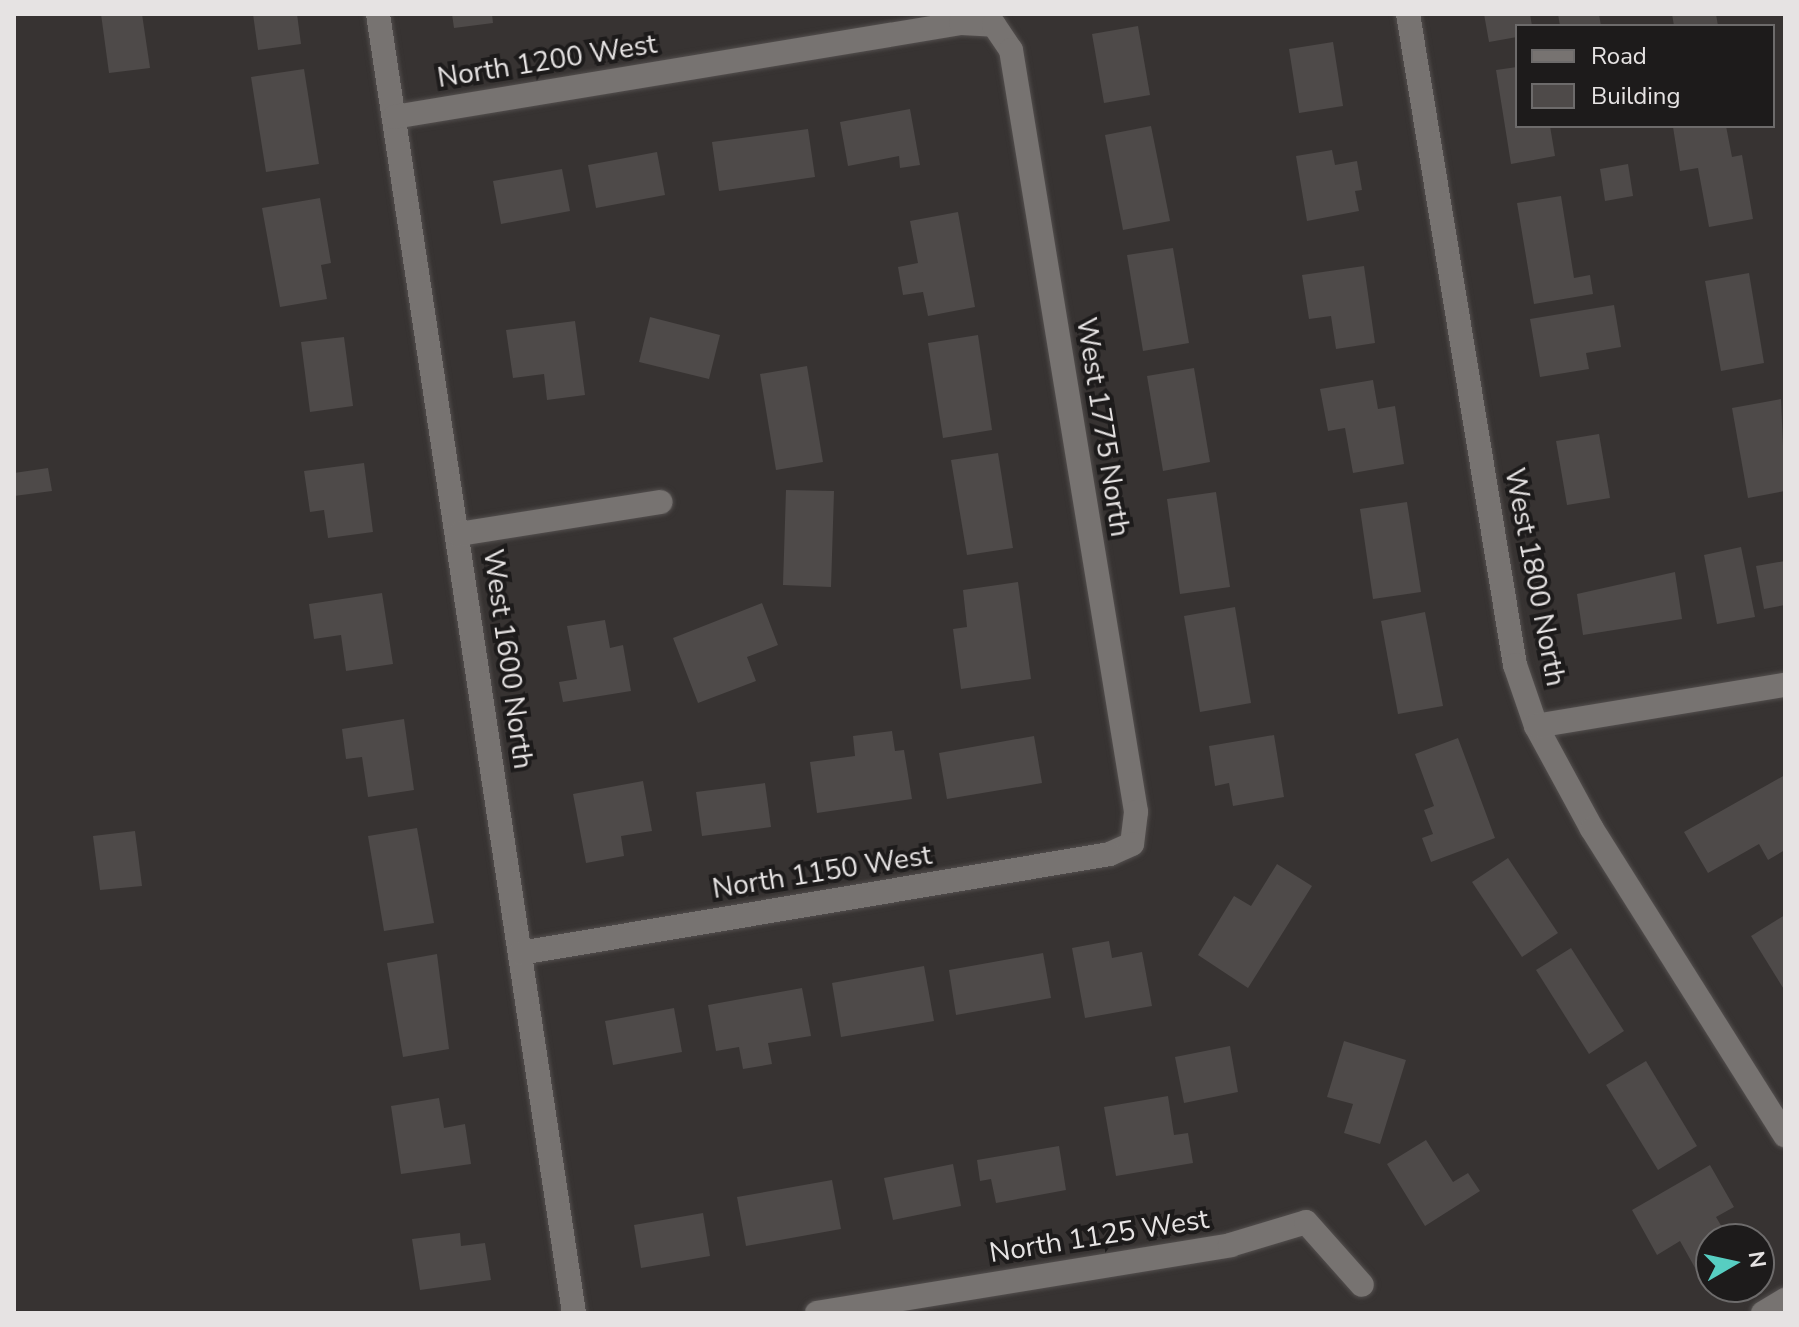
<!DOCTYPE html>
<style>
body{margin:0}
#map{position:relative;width:1799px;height:1327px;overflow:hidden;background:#373332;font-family:"Nunito Sans",sans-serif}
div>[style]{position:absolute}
.building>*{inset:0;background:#4e4a49}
.roads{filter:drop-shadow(0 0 2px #534f4e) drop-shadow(0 0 2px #534f4e)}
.minor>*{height:24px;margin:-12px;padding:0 12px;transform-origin:12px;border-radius:12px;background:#777371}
span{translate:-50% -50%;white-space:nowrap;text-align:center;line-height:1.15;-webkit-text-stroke:8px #1d1b1b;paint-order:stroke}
.street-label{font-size:28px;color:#e6e3e3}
.frame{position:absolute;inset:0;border:16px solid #e6e3e3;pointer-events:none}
.legend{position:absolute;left:1515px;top:24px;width:260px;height:104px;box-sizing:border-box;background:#1d1b1b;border:2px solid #6d6b6b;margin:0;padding:10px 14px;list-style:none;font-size:24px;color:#e6e3e3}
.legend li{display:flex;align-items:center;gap:16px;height:40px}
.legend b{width:40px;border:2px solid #6d6b6b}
.north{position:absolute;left:1695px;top:1223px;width:80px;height:80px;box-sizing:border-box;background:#1d1b1b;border:2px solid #6d6b6b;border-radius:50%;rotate:81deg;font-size:22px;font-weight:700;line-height:32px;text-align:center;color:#e6e3e3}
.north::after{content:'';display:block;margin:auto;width:28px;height:36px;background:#57cec2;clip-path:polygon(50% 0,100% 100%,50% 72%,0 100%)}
</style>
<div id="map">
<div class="building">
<i style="clip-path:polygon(101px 14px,142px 14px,150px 68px,109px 73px)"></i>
<i style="clip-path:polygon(253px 14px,297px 14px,301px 44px,258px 50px)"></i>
<i style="clip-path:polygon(452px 14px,492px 14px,493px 23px,454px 28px)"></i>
<i style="clip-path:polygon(1484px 14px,1530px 14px,1532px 26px,1517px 26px,1517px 37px,1489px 42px)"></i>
<i style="clip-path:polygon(1558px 14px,1599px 14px,1601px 26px,1560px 26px)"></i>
<i style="clip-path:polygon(1672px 14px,1716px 14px,1718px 26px,1674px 26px)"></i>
<i style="clip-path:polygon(1138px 26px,1150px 95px,1104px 103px,1092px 34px)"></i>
<i style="clip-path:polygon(1333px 42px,1343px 106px,1299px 113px,1289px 49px)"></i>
<i style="clip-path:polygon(1517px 67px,1517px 126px,1550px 126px,1555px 156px,1511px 164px,1496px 70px)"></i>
<i style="clip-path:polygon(304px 69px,319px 164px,266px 172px,251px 77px)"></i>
<i style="clip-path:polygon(910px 109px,920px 165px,900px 168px,899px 156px,848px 166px,840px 122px)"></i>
<i style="clip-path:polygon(1151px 126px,1170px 221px,1123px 230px,1105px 135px)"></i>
<i style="clip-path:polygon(1726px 126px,1732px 157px,1742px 155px,1753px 219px,1709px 227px,1698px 168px,1680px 171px,1673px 127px)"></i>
<i style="clip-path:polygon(808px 129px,815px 177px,719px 191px,712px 142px)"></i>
<i style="clip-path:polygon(1332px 150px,1335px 165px,1357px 161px,1362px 190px,1355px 191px,1359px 211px,1307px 221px,1296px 156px)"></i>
<i style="clip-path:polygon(657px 152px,665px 195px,596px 208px,588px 165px)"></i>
<i style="clip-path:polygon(1628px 164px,1633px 196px,1605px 201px,1600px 169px)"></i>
<i style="clip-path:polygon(562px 169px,570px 211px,501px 224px,493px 181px)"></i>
<i style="clip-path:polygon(1561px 196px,1574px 278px,1590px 275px,1593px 294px,1534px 304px,1517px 203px)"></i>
<i style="clip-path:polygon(320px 198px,331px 263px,321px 265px,327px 299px,280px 307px,262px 208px)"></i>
<i style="clip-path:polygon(958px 212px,975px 307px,928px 316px,923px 292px,903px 295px,898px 267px,918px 263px,910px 221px)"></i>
<i style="clip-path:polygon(1173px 248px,1189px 343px,1143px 351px,1127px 255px)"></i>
<i style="clip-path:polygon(1364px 266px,1375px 343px,1336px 349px,1331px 316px,1309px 319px,1302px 275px)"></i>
<i style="clip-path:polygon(1749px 273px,1764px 363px,1721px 371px,1705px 281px)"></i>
<i style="clip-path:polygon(1614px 305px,1621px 347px,1586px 353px,1589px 369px,1540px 377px,1530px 319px)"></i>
<i style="clip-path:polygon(650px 317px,720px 335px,709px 379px,639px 362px)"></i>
<i style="clip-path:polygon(575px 321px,585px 395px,547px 400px,544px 374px,513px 378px,506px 330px)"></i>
<i style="clip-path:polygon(978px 335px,992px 430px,943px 438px,928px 343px)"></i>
<i style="clip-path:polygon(344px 337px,353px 406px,310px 412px,301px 342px)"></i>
<i style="clip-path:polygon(807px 366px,823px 462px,776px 470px,760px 374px)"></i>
<i style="clip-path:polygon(1194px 368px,1210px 462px,1163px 471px,1147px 376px)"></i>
<i style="clip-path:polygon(1373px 380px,1378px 409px,1395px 406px,1404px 464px,1353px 473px,1345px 428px,1328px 431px,1320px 389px)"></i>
<i style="clip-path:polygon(1781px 399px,1785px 491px,1748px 498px,1732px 408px)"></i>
<i style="clip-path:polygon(1599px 434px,1610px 498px,1567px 505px,1556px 441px)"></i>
<i style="clip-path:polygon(998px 453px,1013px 548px,967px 555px,951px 460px)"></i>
<i style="clip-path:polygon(364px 463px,373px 532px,328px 538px,324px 510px,310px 512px,304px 471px)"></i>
<i style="clip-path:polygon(48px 468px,52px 491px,14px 496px,14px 473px)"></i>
<i style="clip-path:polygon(786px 490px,834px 491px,831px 587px,783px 585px)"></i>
<i style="clip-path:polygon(1216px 492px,1230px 587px,1180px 594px,1167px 499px)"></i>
<i style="clip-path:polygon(1407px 502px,1421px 592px,1373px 599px,1360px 509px)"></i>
<i style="clip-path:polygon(1741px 547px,1755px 617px,1717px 624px,1704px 555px)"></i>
<i style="clip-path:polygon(1785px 561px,1785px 605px,1764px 609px,1756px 566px)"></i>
<i style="clip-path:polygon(1675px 572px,1682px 619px,1583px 635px,1577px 594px)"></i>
<i style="clip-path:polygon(1018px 582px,1031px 679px,961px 689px,953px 629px,967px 627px,963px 590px)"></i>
<i style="clip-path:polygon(382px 593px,393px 664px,346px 671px,341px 635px,314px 639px,309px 604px)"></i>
<i style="clip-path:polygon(762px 603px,778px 645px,747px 657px,756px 681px,698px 703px,673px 638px)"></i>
<i style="clip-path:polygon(1235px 607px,1251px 703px,1200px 712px,1184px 616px)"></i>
<i style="clip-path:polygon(1425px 612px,1443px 706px,1398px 714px,1381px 621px)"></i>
<i style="clip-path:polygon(605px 620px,610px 648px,623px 645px,631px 691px,563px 702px,559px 682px,577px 679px,567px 626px)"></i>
<i style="clip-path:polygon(404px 719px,414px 790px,368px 797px,362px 757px,346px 759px,342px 729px)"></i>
<i style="clip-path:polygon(892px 731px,895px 751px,904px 750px,912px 799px,817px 813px,810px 762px,855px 756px,853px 736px)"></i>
<i style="clip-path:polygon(1274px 735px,1284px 797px,1233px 806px,1229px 783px,1215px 786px,1209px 746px)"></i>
<i style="clip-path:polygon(1034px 736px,1042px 783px,947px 799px,939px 753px)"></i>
<i style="clip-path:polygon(1458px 738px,1495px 838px,1431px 862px,1422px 838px,1433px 834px,1424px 810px,1434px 806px,1415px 754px)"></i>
<i style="clip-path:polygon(1785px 775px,1785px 850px,1768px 860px,1759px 844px,1708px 873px,1684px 832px)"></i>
<i style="clip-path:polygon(643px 781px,652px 831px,621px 836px,624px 856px,586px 863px,573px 794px)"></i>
<i style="clip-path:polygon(765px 783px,771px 827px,702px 836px,696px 792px)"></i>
<i style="clip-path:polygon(417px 828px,434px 923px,384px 931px,368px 836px)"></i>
<i style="clip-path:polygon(135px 831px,142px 886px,100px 890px,93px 836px)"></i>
<i style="clip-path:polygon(1508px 858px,1558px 933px,1522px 957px,1472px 882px)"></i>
<i style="clip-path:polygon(1277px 864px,1312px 886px,1248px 988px,1198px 955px,1234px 896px,1251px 906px)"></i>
<i style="clip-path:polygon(1785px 915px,1785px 991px,1751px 936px)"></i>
<i style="clip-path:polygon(1109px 941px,1112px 958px,1142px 952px,1152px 1006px,1085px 1018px,1072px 948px)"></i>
<i style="clip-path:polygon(1571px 948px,1624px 1031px,1589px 1054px,1536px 970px)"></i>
<i style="clip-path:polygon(1043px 953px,1051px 998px,956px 1015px,949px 970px)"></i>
<i style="clip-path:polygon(437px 954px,449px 1049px,403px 1057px,387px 963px)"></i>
<i style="clip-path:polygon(924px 966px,934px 1021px,841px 1037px,832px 983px)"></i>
<i style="clip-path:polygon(802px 988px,811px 1036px,768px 1043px,772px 1064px,743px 1069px,739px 1047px,716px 1051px,708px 1005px)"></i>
<i style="clip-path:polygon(674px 1008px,682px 1052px,613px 1065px,605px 1021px)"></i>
<i style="clip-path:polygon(1344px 1041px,1406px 1060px,1380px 1144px,1344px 1133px,1353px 1104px,1327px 1097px)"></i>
<i style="clip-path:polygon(1230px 1046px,1238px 1092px,1184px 1103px,1175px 1057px)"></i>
<i style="clip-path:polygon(1646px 1061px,1697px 1146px,1658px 1170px,1606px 1085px)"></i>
<i style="clip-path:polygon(1168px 1096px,1174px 1135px,1188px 1133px,1193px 1163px,1116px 1176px,1104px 1107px)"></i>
<i style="clip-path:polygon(439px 1098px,444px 1128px,465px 1124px,471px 1164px,401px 1174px,391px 1106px)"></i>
<i style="clip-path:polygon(1426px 1140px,1453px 1182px,1468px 1173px,1480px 1191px,1425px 1226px,1387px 1164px)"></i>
<i style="clip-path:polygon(1059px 1146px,1066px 1190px,996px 1203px,991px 1179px,980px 1181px,977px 1160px)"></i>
<i style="clip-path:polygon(953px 1164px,961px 1206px,893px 1220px,884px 1178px)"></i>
<i style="clip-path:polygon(1710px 1165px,1734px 1207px,1716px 1217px,1729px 1239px,1711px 1239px,1711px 1268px,1699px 1275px,1680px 1241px,1657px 1255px,1632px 1210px)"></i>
<i style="clip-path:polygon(832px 1180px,841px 1229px,746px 1246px,737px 1197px)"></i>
<i style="clip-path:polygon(703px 1213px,710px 1256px,641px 1268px,634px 1225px)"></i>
<i style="clip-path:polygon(460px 1233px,461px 1246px,485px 1243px,491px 1280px,420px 1290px,412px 1239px)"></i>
</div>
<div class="roads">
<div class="minor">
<i style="left:378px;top:14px;width:1314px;rotate:81.42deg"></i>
<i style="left:1408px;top:14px;width:660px;rotate:80.67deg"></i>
<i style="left:1515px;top:665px;width:65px;rotate:71deg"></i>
<i style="left:1536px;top:726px;width:117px;rotate:61.5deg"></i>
<i style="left:1592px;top:829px;width:362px;rotate:57.8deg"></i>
<i style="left:394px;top:117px;width:575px;rotate:-9.41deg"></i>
<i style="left:961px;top:23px;width:33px;rotate:3deg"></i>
<i style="left:994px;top:25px;width:30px;rotate:56deg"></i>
<i style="left:1011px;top:50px;width:772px;rotate:80.68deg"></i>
<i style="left:1136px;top:812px;width:32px;rotate:97deg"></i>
<i style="left:1132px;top:844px;width:24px;rotate:156deg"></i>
<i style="left:1110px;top:854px;width:598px;rotate:170.47deg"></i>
<i style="left:459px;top:534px;width:204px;rotate:-9deg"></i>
<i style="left:1536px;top:726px;width:252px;rotate:-9.4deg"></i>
<i style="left:817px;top:1313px;width:419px;rotate:-9.3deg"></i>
<i style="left:1230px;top:1245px;width:79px;rotate:-16.8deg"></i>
<i style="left:1306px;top:1222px;width:84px;rotate:48.4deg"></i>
<i style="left:1763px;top:1313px;width:26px;rotate:-31deg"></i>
</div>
</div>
<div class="street-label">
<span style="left:547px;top:61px;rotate:-9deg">North 1200 West</span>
<span style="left:1103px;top:427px;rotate:81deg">West 1775 North</span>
<span style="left:1535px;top:577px;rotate:79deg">West 1800 North</span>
<span style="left:508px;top:659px;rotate:82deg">West 1600 North</span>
<span style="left:822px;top:872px;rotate:-9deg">North 1150 West</span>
<span style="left:1099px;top:1236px;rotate:-9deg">North 1125 West</span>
</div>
<div class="frame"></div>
<ul class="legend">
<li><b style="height:10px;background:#777371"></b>Road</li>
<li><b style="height:22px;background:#4e4a49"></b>Building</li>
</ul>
<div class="north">N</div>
</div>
